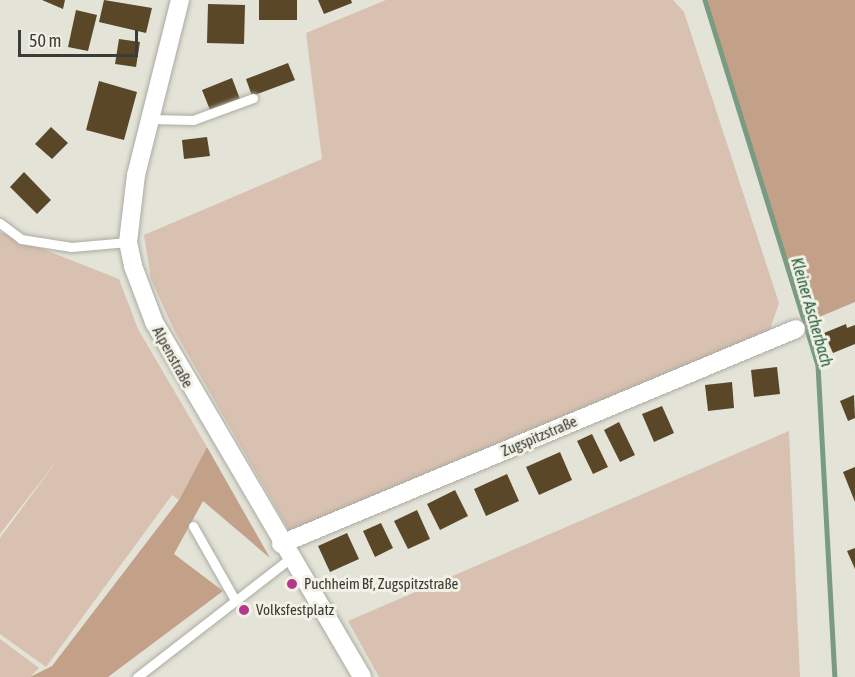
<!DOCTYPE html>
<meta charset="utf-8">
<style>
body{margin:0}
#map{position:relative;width:855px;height:677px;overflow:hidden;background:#e4e3d8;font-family:"Asap Condensed",sans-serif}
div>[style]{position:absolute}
.green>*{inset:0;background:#d8c1b1}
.forest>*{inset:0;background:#c3a189}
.stream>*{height:4.5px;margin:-2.25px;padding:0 2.25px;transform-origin:2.25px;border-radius:2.25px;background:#789b82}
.building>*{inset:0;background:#594727}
.roads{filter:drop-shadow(0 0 2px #ababa0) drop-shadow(0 0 2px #ababa0)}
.lane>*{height:9px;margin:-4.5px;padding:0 4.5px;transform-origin:4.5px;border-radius:4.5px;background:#fff}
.street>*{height:18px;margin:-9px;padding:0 9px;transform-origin:9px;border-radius:9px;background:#fff}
.dots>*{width:16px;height:16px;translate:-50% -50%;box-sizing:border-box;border:3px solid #f1f1e5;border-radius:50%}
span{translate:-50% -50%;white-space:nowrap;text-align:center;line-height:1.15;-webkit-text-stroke:6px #f1f1e5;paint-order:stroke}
.street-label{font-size:15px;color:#3b3b37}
.poi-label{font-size:15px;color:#3b3b37}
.left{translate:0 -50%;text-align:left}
.water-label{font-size:16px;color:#245d3a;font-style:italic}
.scale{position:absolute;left:18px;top:30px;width:120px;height:27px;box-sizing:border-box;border:3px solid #3b3b37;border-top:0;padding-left:8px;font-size:18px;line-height:21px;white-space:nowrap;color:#3b3b37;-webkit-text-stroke:4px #f1f1e5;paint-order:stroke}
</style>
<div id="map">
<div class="green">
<i style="clip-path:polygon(386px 0,673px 0,684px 12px,779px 303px,769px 332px,290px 532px,174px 330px,151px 279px,144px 235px,322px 159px,306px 33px)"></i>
<i style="clip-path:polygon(0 232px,119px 279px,138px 329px,207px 447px,179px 500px,172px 495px,46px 667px,0 634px,0 538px,62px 454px,0 534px)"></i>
<i style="clip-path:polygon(789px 431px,800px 677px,379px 677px,348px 621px)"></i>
<i style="clip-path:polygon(0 639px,39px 668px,30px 677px,0 677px)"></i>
</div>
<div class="forest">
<i style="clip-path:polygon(707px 0,855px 0,855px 302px,805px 323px)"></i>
<i style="clip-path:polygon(207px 447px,270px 558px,203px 501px,174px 554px,223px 591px,108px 677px,30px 677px,52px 666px,179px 500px)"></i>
</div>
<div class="stream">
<i style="left:705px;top:0;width:382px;rotate:72.8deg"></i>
<i style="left:818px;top:365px;width:312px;rotate:86.9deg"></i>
</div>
<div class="building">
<i style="clip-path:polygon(42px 0,65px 0,63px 9px)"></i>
<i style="clip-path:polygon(104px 0,152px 8px,146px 33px,99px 22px)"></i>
<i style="clip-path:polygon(259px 0,297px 0,297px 20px,259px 20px)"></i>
<i style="clip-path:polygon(318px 0,351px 0,352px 3px,324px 14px)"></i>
<i style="clip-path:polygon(208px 4px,245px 5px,244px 44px,207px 43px)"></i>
<i style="clip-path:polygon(76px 10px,97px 15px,88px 51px,68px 47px)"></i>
<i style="clip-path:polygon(119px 39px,140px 42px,136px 67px,115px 64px)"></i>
<i style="clip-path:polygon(288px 63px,295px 80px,252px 96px,246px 79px)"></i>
<i style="clip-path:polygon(232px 78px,240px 99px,210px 110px,202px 90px)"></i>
<i style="clip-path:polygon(99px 81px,137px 92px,124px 140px,86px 130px)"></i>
<i style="clip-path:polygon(51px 127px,68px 143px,52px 159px,35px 144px)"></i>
<i style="clip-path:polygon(207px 137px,210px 156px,184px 159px,182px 140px)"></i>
<i style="clip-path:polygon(24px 172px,51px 200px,37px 214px,10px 187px)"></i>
<i style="clip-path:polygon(846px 324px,847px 328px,855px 325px,855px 344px,833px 353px,824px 333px)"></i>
<i style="clip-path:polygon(777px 367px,780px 394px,754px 397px,751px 370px)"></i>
<i style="clip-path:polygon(732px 382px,734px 408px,708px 411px,705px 385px)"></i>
<i style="clip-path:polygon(854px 395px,855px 418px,848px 421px,840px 401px)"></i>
<i style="clip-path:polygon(662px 406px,674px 433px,654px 442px,642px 414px)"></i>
<i style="clip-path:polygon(619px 422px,635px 455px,620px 462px,604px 430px)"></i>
<i style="clip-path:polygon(592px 434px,608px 467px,593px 474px,577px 441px)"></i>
<i style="clip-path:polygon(560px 452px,572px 480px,539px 495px,526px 467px)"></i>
<i style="clip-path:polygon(855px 467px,855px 502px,843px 472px)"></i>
<i style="clip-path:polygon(507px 474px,519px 501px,486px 516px,474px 489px)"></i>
<i style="clip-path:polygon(455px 490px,468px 516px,440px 530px,427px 504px)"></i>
<i style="clip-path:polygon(417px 510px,430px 539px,408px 549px,394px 521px)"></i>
<i style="clip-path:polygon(381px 523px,393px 548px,375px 557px,363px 531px)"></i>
<i style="clip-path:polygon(347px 533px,359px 559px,330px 572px,318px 546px)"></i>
<i style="clip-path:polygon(855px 548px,855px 569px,847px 551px)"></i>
</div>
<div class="roads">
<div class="lane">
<i style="left:150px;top:119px;width:43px;rotate:1.3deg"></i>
<i style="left:193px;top:120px;width:64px;rotate:-20.1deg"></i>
<i style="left:0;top:223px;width:26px;rotate:37deg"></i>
<i style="left:21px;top:239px;width:51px;rotate:9.1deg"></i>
<i style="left:71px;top:247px;width:57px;rotate:-5deg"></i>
<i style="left:193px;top:526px;width:85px;rotate:60.4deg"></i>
<i style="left:137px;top:677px;width:192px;rotate:-37.8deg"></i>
</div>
<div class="street">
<i style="left:180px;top:0;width:180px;rotate:104.1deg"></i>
<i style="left:136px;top:175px;width:67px;rotate:96.8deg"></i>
<i style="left:128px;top:242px;width:25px;rotate:78deg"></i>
<i style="left:133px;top:266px;width:60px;rotate:69.4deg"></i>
<i style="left:154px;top:322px;width:411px;rotate:59.6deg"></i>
<i style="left:281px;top:544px;width:558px;rotate:-22.66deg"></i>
</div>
</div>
<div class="dots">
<i style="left:292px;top:584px;background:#b3388a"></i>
<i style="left:244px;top:610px;background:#b3388a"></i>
</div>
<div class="street-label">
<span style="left:173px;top:357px;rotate:61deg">Alpenstraße</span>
<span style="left:539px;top:436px;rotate:-23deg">Zugspitzstraße</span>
</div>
<div class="poi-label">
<span class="left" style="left:304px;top:584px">Puchheim Bf, Zugspitzstraße</span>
<span class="left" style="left:256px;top:610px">Volksfestplatz</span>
</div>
<div class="water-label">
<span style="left:812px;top:312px;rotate:74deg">Kleiner Ascherbach</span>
</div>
<div class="scale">50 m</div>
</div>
